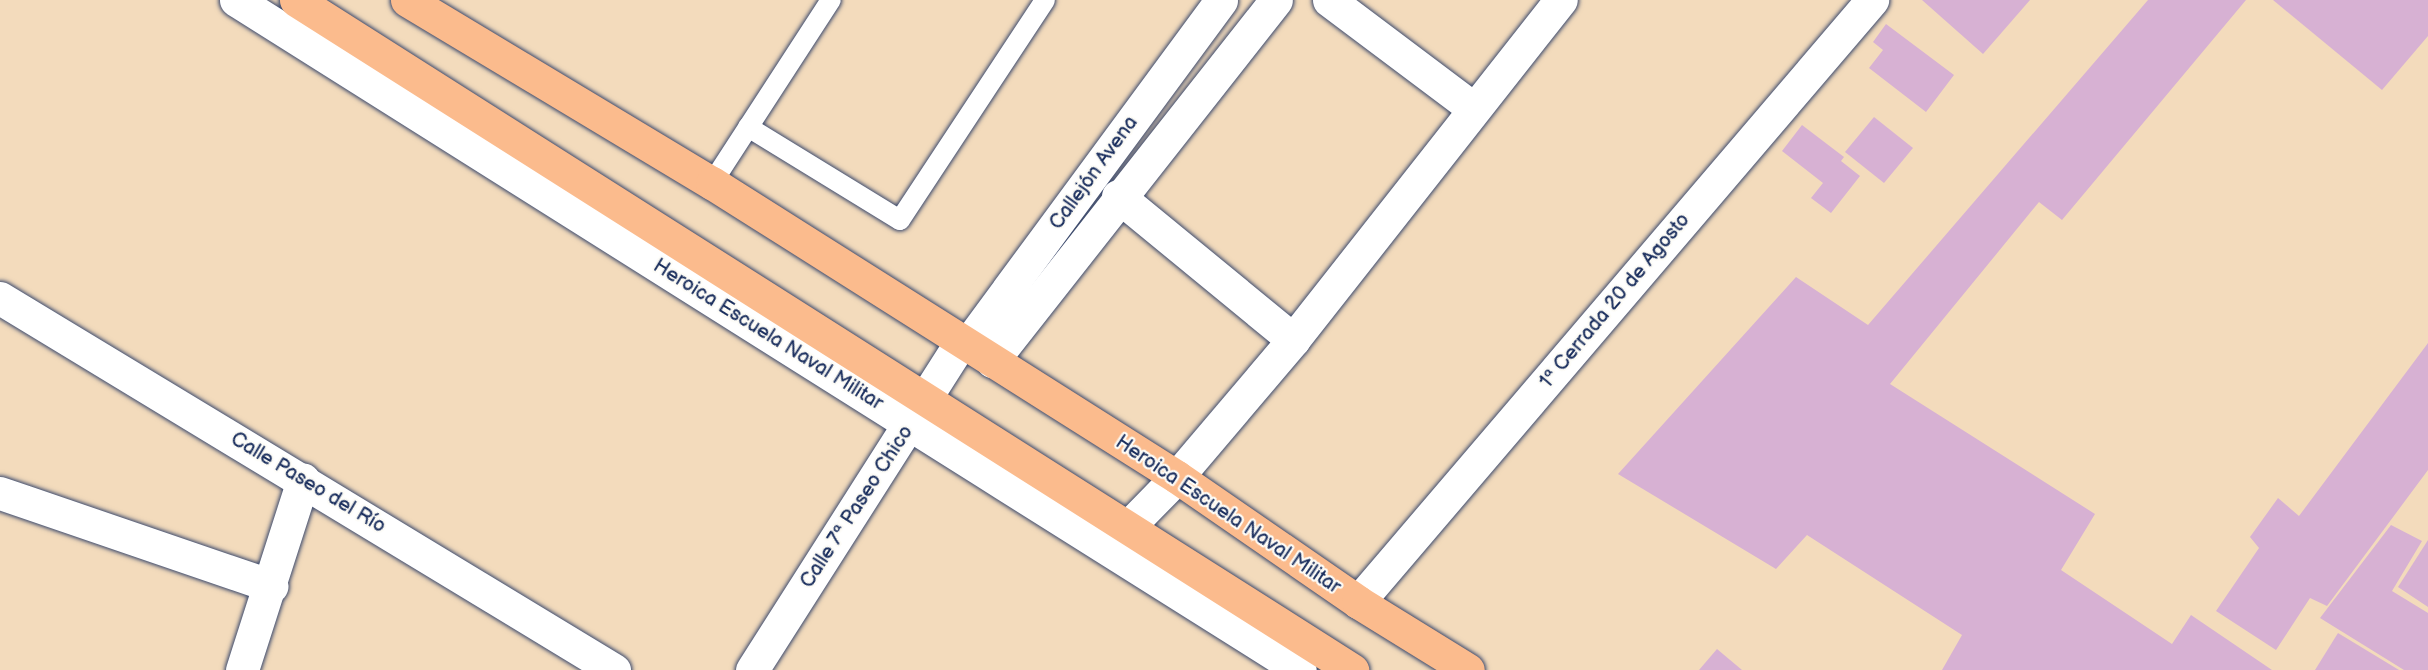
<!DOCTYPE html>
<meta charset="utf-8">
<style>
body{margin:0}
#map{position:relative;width:2428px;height:670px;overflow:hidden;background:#f3dbbc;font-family:"Balsamiq Sans",sans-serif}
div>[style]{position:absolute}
.building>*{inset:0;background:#d7b1d3}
.roads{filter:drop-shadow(0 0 2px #3b496c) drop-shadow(0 0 2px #3b496c)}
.lane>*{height:20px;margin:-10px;padding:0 10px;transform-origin:10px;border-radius:10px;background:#fff}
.street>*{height:33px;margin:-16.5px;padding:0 16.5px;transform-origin:16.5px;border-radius:16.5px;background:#fff}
.primary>*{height:33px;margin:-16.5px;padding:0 16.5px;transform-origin:16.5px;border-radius:16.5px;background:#fbbb8d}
span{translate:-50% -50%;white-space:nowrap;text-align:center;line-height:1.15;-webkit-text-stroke:4.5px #fdfcf7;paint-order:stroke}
.street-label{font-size:20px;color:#1b2f5e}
</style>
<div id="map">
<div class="building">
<i style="clip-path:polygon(1922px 0,2030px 0,1983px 54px)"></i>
<i style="clip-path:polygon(2148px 0,2246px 0,2062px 220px,2039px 202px,1890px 384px,2095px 514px,2061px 570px,2172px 644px,2191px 615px,2272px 670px,1942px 670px,1962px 635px,1807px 535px,1776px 569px,1618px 474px,1796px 277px,1868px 325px)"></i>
<i style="clip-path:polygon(2273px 0,2428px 0,2428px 36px,2382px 90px)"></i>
<i style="clip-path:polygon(1886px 24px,1954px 75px,1926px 112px,1869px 68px,1883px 50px,1873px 42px)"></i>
<i style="clip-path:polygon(1874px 117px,1913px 148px,1884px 183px,1845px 152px)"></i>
<i style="clip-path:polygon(1802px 125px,1844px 157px,1841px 161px,1860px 176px,1831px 213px,1811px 198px,1823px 183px,1782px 151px)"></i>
<i style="clip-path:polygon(2428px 343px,2428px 470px,2327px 606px,2310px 598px,2276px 650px,2216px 611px,2259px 548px,2250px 537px,2278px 498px,2299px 516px)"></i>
<i style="clip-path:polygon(2391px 525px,2422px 541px,2392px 591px,2428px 613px,2428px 670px,2404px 670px,2320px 618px)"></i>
<i style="clip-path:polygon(2428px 540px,2428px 607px,2398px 587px)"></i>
<i style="clip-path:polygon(2338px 633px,2399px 670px,2315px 670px)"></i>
<i style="clip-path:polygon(1717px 649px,1742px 670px,1699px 670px)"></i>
</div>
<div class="roads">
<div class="lane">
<i style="left:748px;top:127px;width:178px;rotate:31.5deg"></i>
<i style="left:900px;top:220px;width:263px;rotate:-56.6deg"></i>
<i style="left:712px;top:183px;width:218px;rotate:-57deg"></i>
</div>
<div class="street">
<i style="left:236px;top:0;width:1257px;rotate:32.2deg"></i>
<i style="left:1329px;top:0;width:180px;rotate:36.9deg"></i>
<i style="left:1118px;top:196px;width:227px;rotate:39.4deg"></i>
<i style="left:0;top:298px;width:718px;rotate:31.21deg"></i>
<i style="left:967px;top:345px;width:428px;rotate:-53.6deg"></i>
<i style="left:992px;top:361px;width:459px;rotate:-51.8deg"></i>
<i style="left:0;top:493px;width:287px;rotate:18.9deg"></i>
<i style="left:1126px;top:529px;width:73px;rotate:-45.6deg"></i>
<i style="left:1177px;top:477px;width:180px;rotate:-49.7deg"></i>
<i style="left:1293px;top:340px;width:433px;rotate:-51.8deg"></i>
<i style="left:1358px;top:602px;width:792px;rotate:-49.51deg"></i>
<i style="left:242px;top:670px;width:200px;rotate:-72.2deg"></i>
<i style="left:752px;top:670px;width:389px;rotate:-57.5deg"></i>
</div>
<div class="primary">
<i style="left:296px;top:0;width:1251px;rotate:32.39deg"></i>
<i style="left:407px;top:0;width:356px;rotate:31deg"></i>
<i style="left:712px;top:183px;width:550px;rotate:32.3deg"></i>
<i style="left:1177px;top:477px;width:220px;rotate:34.6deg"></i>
<i style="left:1358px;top:602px;width:129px;rotate:31.7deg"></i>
</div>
</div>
<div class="street-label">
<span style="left:1094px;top:173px;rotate:-54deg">Callejón Avena</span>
<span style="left:1615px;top:301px;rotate:-50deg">1ª Cerrada 20 de Agosto</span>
<span style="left:768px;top:335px;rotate:32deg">Heroica Escuela Naval Militar</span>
<span style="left:308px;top:483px;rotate:31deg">Calle Paseo del Río</span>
<span style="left:857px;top:507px;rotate:-57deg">Calle 7ª Paseo Chico</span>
<span style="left:1228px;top:515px;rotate:34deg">Heroica Escuela Naval Militar</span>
</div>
</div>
